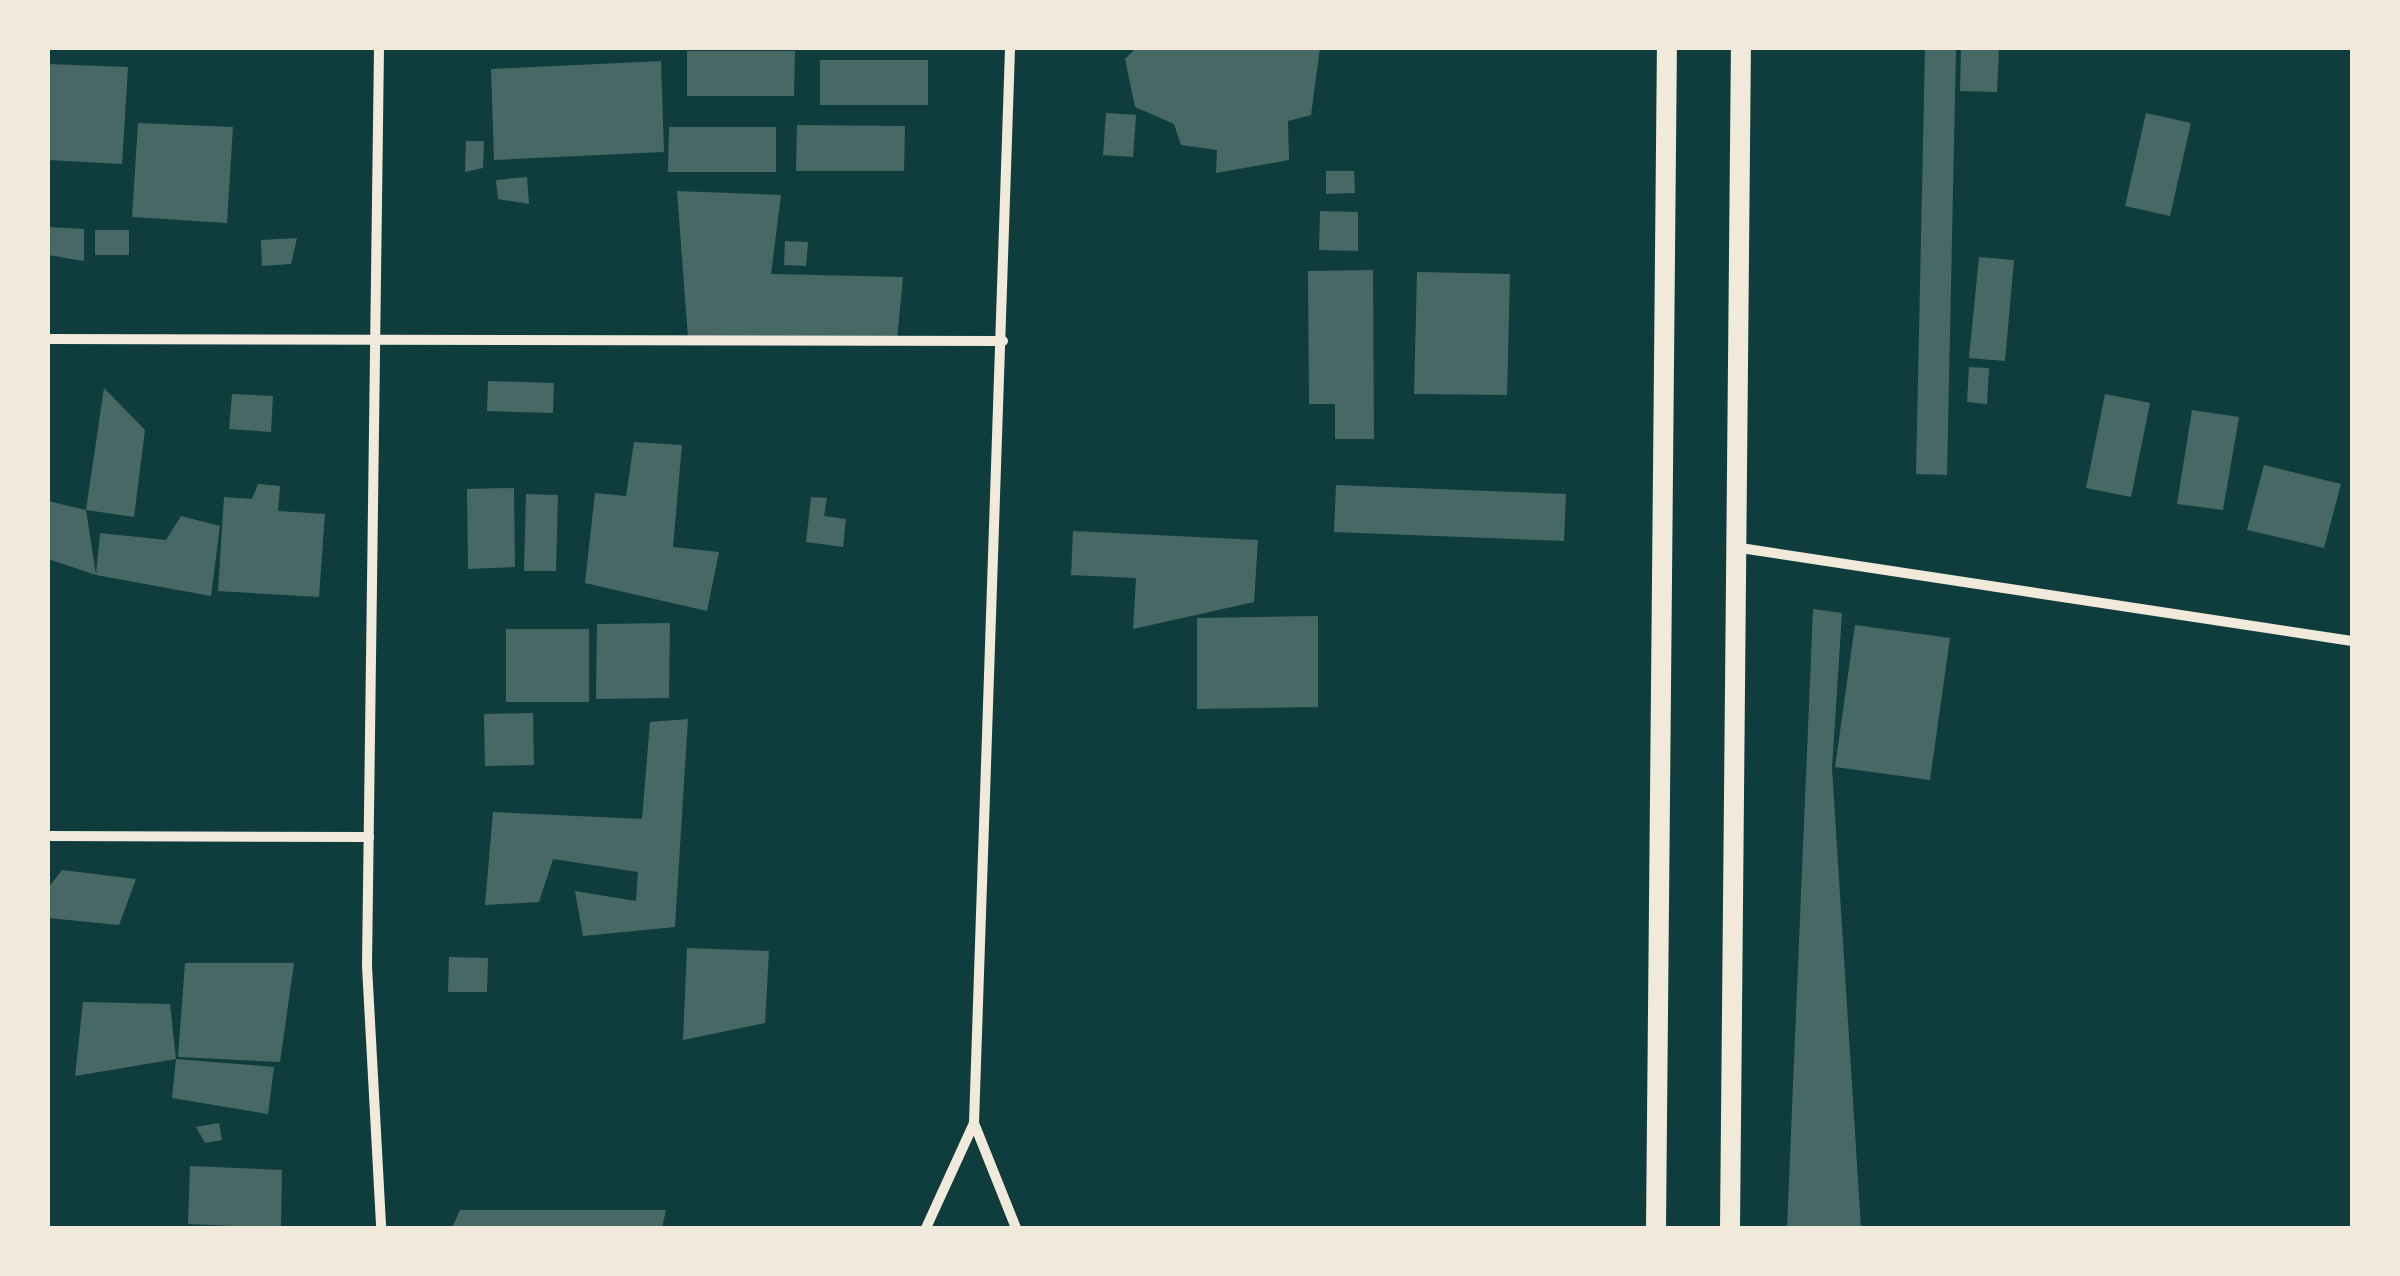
<!DOCTYPE html>
<style>
body{margin:0}
#map{position:relative;width:2400px;height:1276px;overflow:hidden;background:#0f3d3e;font-family:"PT Sans Narrow",sans-serif}
div>[style]{position:absolute}
.building>*{inset:0;background:#486865}
.minor>*{height:10px;margin:-5px;padding:0 5px;transform-origin:5px;border-radius:5px;background:#f1e9da}
.secondary>*{height:20px;margin:-10px;padding:0 10px;transform-origin:10px;border-radius:10px;background:#f1e9da}
span{translate:-50% -50%;white-space:nowrap;text-align:center;line-height:1.15;-webkit-text-stroke:8px #f1e9da;paint-order:stroke}
.frame{position:absolute;inset:0;border:50px solid #f1e9da;pointer-events:none}
</style>
<div id="map">
<div class="building">
<i style="clip-path:polygon(1136px 48px,1320px 48px,1311px 115px,1288px 121px,1289px 160px,1216px 173px,1217px 150px,1181px 145px,1174px 124px,1135px 107px,1125px 59px)"></i>
<i style="clip-path:polygon(1925px 48px,1956px 48px,1947px 475px,1916px 474px)"></i>
<i style="clip-path:polygon(1961px 48px,1999px 48px,1997px 92px,1960px 91px)"></i>
<i style="clip-path:polygon(687px 51px,795px 51px,794px 96px,687px 96px)"></i>
<i style="clip-path:polygon(820px 60px,928px 60px,928px 105px,820px 105px)"></i>
<i style="clip-path:polygon(661px 61px,664px 152px,494px 160px,491px 69px)"></i>
<i style="clip-path:polygon(48px 64px,128px 67px,122px 164px,48px 160px)"></i>
<i style="clip-path:polygon(1106px 113px,1136px 115px,1133px 157px,1103px 155px)"></i>
<i style="clip-path:polygon(2146px 113px,2191px 123px,2170px 216px,2125px 206px)"></i>
<i style="clip-path:polygon(138px 123px,233px 127px,227px 223px,132px 217px)"></i>
<i style="clip-path:polygon(797px 125px,905px 126px,904px 171px,796px 171px)"></i>
<i style="clip-path:polygon(669px 127px,776px 127px,776px 172px,668px 172px)"></i>
<i style="clip-path:polygon(466px 141px,484px 141px,483px 168px,465px 172px)"></i>
<i style="clip-path:polygon(1326px 171px,1354px 171px,1355px 193px,1326px 194px)"></i>
<i style="clip-path:polygon(527px 177px,529px 204px,498px 199px,496px 180px)"></i>
<i style="clip-path:polygon(677px 191px,781px 195px,771px 274px,903px 277px,897px 340px,688px 338px)"></i>
<i style="clip-path:polygon(1320px 211px,1358px 212px,1358px 251px,1319px 250px)"></i>
<i style="clip-path:polygon(48px 227px,84px 229px,84px 261px,48px 255px)"></i>
<i style="clip-path:polygon(95px 230px,129px 230px,129px 255px,95px 255px)"></i>
<i style="clip-path:polygon(297px 238px,291px 264px,262px 266px,261px 240px)"></i>
<i style="clip-path:polygon(785px 241px,808px 242px,806px 266px,784px 265px)"></i>
<i style="clip-path:polygon(1979px 257px,2014px 260px,2005px 361px,1969px 358px)"></i>
<i style="clip-path:polygon(1373px 270px,1374px 439px,1335px 439px,1335px 404px,1309px 404px,1308px 271px)"></i>
<i style="clip-path:polygon(1417px 272px,1510px 274px,1507px 395px,1414px 394px)"></i>
<i style="clip-path:polygon(1969px 367px,1989px 368px,1987px 404px,1967px 402px)"></i>
<i style="clip-path:polygon(488px 381px,554px 383px,553px 413px,487px 411px)"></i>
<i style="clip-path:polygon(104px 388px,145px 430px,134px 517px,86px 510px)"></i>
<i style="clip-path:polygon(232px 394px,273px 396px,271px 432px,229px 429px)"></i>
<i style="clip-path:polygon(2105px 394px,2150px 403px,2131px 497px,2086px 488px)"></i>
<i style="clip-path:polygon(2192px 410px,2239px 417px,2223px 510px,2177px 504px)"></i>
<i style="clip-path:polygon(634px 442px,682px 445px,673px 547px,719px 552px,707px 611px,585px 583px,595px 493px,626px 496px)"></i>
<i style="clip-path:polygon(2264px 465px,2341px 484px,2324px 548px,2247px 530px)"></i>
<i style="clip-path:polygon(258px 484px,280px 486px,278px 511px,325px 514px,319px 597px,218px 591px,224px 497px,252px 499px)"></i>
<i style="clip-path:polygon(1336px 485px,1566px 494px,1564px 541px,1334px 532px)"></i>
<i style="clip-path:polygon(514px 488px,515px 567px,468px 569px,467px 489px)"></i>
<i style="clip-path:polygon(526px 494px,558px 495px,556px 571px,524px 571px)"></i>
<i style="clip-path:polygon(811px 497px,827px 498px,824px 516px,846px 519px,843px 547px,806px 542px)"></i>
<i style="clip-path:polygon(48px 501px,86px 510px,96px 575px,48px 559px)"></i>
<i style="clip-path:polygon(181px 516px,220px 526px,211px 596px,96px 575px,100px 533px,166px 540px)"></i>
<i style="clip-path:polygon(1073px 531px,1258px 540px,1254px 602px,1133px 629px,1136px 578px,1071px 575px)"></i>
<i style="clip-path:polygon(1813px 609px,1842px 613px,1832px 768px,1861px 1228px,1787px 1228px)"></i>
<i style="clip-path:polygon(1318px 616px,1318px 707px,1197px 709px,1197px 618px)"></i>
<i style="clip-path:polygon(670px 623px,669px 698px,596px 699px,597px 624px)"></i>
<i style="clip-path:polygon(1855px 625px,1950px 638px,1930px 780px,1835px 767px)"></i>
<i style="clip-path:polygon(506px 629px,589px 629px,589px 702px,506px 702px)"></i>
<i style="clip-path:polygon(533px 713px,534px 765px,485px 766px,484px 714px)"></i>
<i style="clip-path:polygon(688px 719px,675px 927px,583px 936px,575px 891px,636px 901px,638px 872px,553px 859px,539px 902px,485px 905px,493px 812px,642px 819px,650px 722px)"></i>
<i style="clip-path:polygon(62px 870px,136px 879px,119px 925px,48px 918px,48px 888px)"></i>
<i style="clip-path:polygon(687px 948px,769px 951px,765px 1023px,683px 1040px)"></i>
<i style="clip-path:polygon(449px 957px,488px 958px,487px 992px,448px 992px)"></i>
<i style="clip-path:polygon(185px 963px,294px 963px,280px 1062px,178px 1057px)"></i>
<i style="clip-path:polygon(83px 1002px,170px 1004px,176px 1059px,274px 1067px,268px 1114px,172px 1098px,176px 1059px,75px 1076px)"></i>
<i style="clip-path:polygon(219px 1123px,222px 1140px,205px 1143px,196px 1127px)"></i>
<i style="clip-path:polygon(190px 1166px,282px 1170px,281px 1228px,188px 1224px)"></i>
<i style="clip-path:polygon(460px 1210px,666px 1210px,662px 1228px,452px 1228px)"></i>
</div>
<div class="minor">
<i style="left:379px;top:48px;width:918px;rotate:90.75deg"></i>
<i style="left:367px;top:966px;width:262px;rotate:86.9deg"></i>
<i style="left:48px;top:339px;width:955px;rotate:0.12deg"></i>
<i style="left:1734px;top:547px;width:625px;rotate:8.65deg"></i>
<i style="left:48px;top:836px;width:321px;rotate:0.2deg"></i>
<i style="left:974px;top:1123px;width:113px;rotate:68.2deg"></i>
<i style="left:926px;top:1228px;width:115px;rotate:-65.4deg"></i>
<i style="left:974px;top:1123px;width:1076px;rotate:-88.08deg"></i>
</div>
<div class="secondary">
<i style="left:1656px;top:1228px;width:1180px;rotate:-89.47deg"></i>
<i style="left:1730px;top:1228px;width:1180px;rotate:-89.47deg"></i>
</div>
<div class="frame"></div>
</div>
